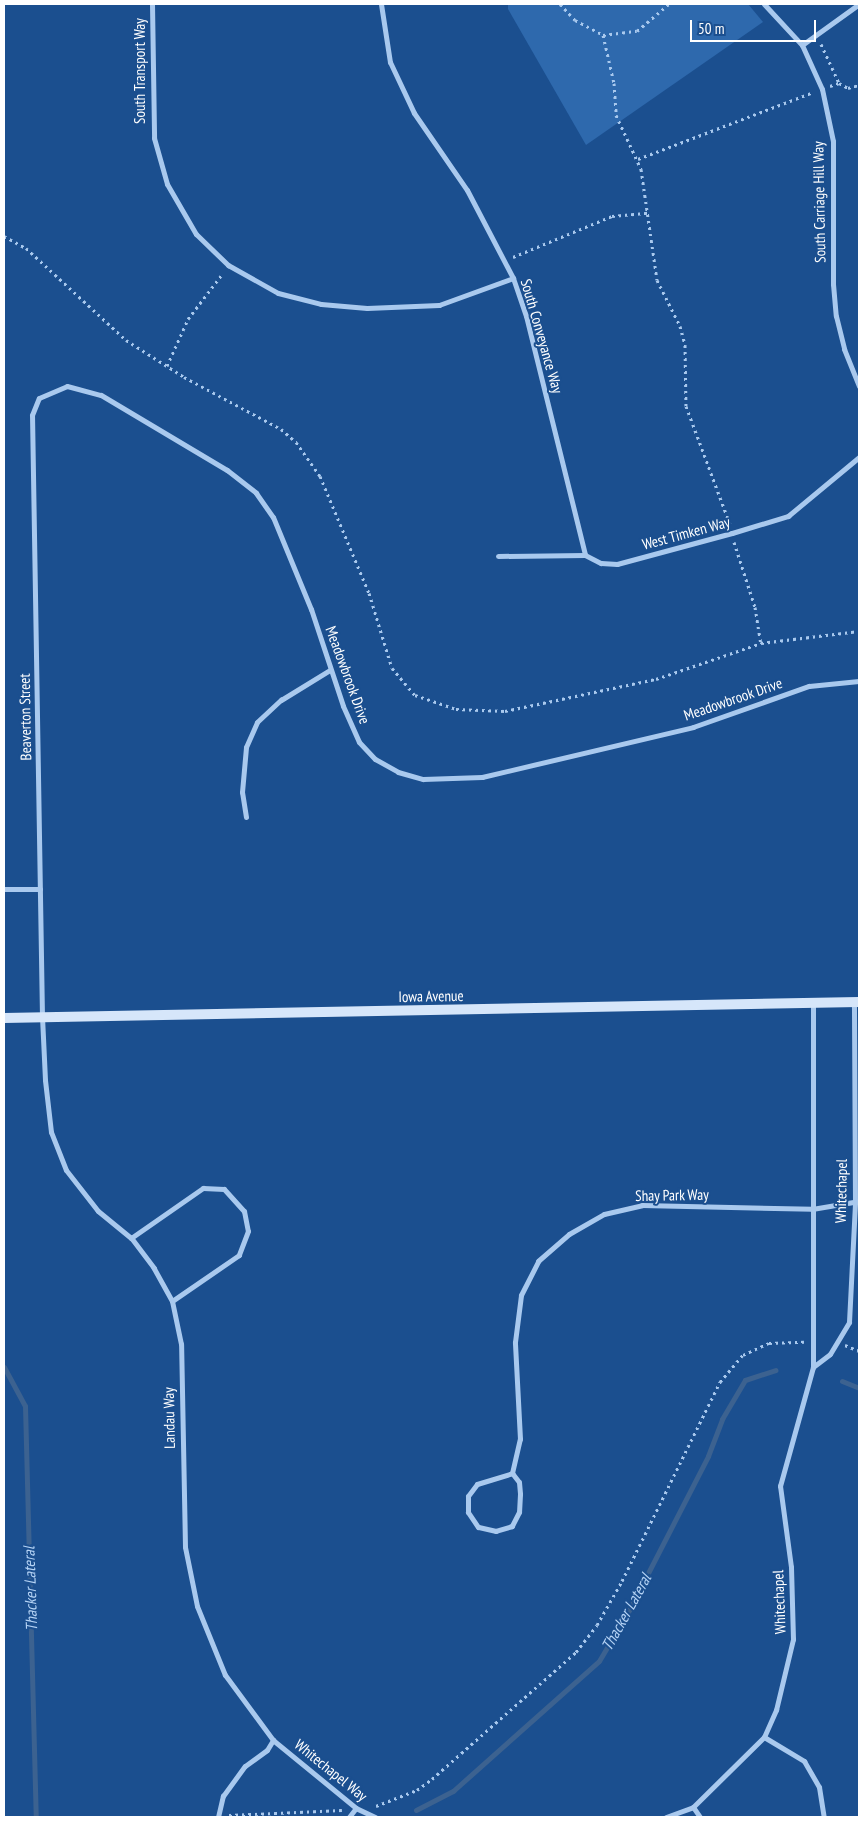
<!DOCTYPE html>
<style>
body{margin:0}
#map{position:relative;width:863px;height:1821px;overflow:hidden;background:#1b4f8f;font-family:"PT Sans Narrow",sans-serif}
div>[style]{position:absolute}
.green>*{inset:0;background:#2e69ad}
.stream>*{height:5px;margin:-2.5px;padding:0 2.5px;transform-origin:2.5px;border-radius:2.5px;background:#3c6290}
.path>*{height:3px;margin-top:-1.5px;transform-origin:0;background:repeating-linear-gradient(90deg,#a9c9ee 0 2.5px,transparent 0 6.5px)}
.street>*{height:5px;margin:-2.5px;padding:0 2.5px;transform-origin:2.5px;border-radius:2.5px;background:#a9c9ee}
.secondary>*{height:10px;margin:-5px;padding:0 5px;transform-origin:5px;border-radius:5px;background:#d6e6fa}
span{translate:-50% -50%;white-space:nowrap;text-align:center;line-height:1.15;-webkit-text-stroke:4px #1b4f8f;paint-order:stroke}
.street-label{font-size:15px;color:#fff}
.water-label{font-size:16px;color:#b5d3f5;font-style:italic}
.frame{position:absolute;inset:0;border:5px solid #fff;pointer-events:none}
.scale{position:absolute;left:690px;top:20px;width:126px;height:22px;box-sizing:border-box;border:2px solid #fff;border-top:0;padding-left:6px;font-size:15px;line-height:18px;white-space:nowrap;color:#fff;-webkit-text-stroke:4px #1b4f8f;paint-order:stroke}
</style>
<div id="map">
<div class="green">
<i style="clip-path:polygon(508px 4px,748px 4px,763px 22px,586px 145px,508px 9px)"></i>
</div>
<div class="stream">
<i style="left:4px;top:1367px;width:44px;rotate:61.7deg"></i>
<i style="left:25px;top:1406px;width:411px;rotate:88.5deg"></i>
<i style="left:842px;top:1381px;width:18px;rotate:22deg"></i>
<i style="left:416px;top:1810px;width:42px;rotate:-27.2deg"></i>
<i style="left:453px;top:1791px;width:195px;rotate:-41.7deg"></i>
<i style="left:599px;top:1661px;width:59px;rotate:-59.5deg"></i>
<i style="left:629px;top:1610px;width:173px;rotate:-62.8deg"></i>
<i style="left:708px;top:1456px;width:40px;rotate:-69deg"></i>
<i style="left:722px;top:1419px;width:45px;rotate:-59.5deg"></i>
<i style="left:745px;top:1380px;width:32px;rotate:-18deg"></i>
</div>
<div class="path">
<i style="left:560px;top:4px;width:22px;rotate:47deg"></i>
<i style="left:575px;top:20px;width:32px;rotate:28deg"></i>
<i style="left:603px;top:35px;width:34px;rotate:-7deg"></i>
<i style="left:637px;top:31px;width:42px;rotate:-40.2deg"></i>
<i style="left:603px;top:35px;width:49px;rotate:77.1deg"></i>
<i style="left:614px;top:83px;width:32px;rotate:86deg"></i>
<i style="left:616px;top:115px;width:60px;rotate:65.2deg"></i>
<i style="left:641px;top:169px;width:112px;rotate:81.8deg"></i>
<i style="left:657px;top:280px;width:51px;rotate:63.4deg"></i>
<i style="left:680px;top:326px;width:20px;rotate:75deg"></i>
<i style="left:685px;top:345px;width:61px;rotate:89.1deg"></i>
<i style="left:686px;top:406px;width:126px;rotate:69.6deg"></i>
<i style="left:821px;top:44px;width:43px;rotate:65.2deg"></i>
<i style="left:839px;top:83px;width:10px;rotate:29deg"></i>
<i style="left:848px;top:88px;width:11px;rotate:-15deg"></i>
<i style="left:830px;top:86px;width:9px;rotate:-18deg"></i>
<i style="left:638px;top:159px;width:187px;rotate:-20.9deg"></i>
<i style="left:4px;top:236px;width:25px;rotate:29deg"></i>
<i style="left:26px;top:248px;width:136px;rotate:42.6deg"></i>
<i style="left:126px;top:340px;width:69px;rotate:32.5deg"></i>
<i style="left:184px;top:377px;width:110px;rotate:28.2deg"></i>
<i style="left:281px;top:429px;width:20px;rotate:41deg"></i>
<i style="left:296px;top:442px;width:42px;rotate:54.8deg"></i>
<i style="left:320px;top:476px;width:127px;rotate:67.3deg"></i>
<i style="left:369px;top:593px;width:78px;rotate:73deg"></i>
<i style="left:392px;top:668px;width:35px;rotate:50deg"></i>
<i style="left:415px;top:695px;width:43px;rotate:18.9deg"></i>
<i style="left:456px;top:709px;width:49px;rotate:2.3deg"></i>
<i style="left:505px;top:711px;width:154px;rotate:-12deg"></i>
<i style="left:656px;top:679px;width:111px;rotate:-18.9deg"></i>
<i style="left:761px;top:643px;width:99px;rotate:-7deg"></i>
<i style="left:513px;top:257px;width:107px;rotate:-22.5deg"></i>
<i style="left:612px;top:216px;width:36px;rotate:-5deg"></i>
<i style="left:167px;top:366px;width:51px;rotate:-65.9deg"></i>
<i style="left:188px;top:319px;width:58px;rotate:-52.7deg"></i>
<i style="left:734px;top:542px;width:68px;rotate:72.1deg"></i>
<i style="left:755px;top:607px;width:36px;rotate:81deg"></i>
<i style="left:845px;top:1345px;width:15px;rotate:23deg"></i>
<i style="left:376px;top:1806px;width:44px;rotate:-21.3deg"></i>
<i style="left:417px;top:1790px;width:19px;rotate:-36deg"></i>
<i style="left:432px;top:1779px;width:192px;rotate:-41.4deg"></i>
<i style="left:576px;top:1652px;width:34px;rotate:-52deg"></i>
<i style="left:597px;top:1625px;width:51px;rotate:-60.4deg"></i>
<i style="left:622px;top:1581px;width:222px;rotate:-63.8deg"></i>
<i style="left:720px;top:1382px;width:35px;rotate:-50deg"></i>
<i style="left:743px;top:1355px;width:29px;rotate:-25deg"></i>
<i style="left:769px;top:1343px;width:35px;rotate:-2deg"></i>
<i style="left:229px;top:1815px;width:113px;rotate:-2.5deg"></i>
</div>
<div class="street">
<i style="left:152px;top:4px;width:134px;rotate:89.1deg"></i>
<i style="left:154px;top:138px;width:48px;rotate:74.2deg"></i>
<i style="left:167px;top:184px;width:58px;rotate:59.9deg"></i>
<i style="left:196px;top:234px;width:45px;rotate:44.1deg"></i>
<i style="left:228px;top:265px;width:57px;rotate:29.2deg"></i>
<i style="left:278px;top:293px;width:44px;rotate:14.3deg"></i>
<i style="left:321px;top:304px;width:46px;rotate:5deg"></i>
<i style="left:367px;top:308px;width:72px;rotate:-2.4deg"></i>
<i style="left:439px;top:305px;width:79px;rotate:-20deg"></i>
<i style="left:381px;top:4px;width:59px;rotate:81.2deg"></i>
<i style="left:390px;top:62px;width:56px;rotate:64.8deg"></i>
<i style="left:414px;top:113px;width:93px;rotate:55.5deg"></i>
<i style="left:467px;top:190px;width:99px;rotate:62.4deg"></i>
<i style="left:513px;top:278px;width:40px;rotate:71.1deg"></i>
<i style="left:526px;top:316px;width:246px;rotate:76.1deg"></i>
<i style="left:764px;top:4px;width:56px;rotate:47.2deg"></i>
<i style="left:802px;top:45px;width:48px;rotate:65.6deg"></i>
<i style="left:822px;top:89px;width:53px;rotate:78.1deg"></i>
<i style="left:833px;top:141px;width:143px;rotate:90deg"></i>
<i style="left:833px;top:284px;width:32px;rotate:85deg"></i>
<i style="left:836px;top:316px;width:34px;rotate:76deg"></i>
<i style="left:844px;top:349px;width:40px;rotate:68deg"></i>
<i style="left:802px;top:45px;width:70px;rotate:-35.7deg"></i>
<i style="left:498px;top:556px;width:87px;rotate:-0.7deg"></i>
<i style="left:585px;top:555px;width:18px;rotate:27deg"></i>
<i style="left:601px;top:563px;width:16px;rotate:4deg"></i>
<i style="left:617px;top:564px;width:119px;rotate:-15.1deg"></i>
<i style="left:732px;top:533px;width:59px;rotate:-16.9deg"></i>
<i style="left:788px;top:516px;width:92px;rotate:-39.7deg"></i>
<i style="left:246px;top:817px;width:25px;rotate:-99deg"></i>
<i style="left:242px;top:792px;width:45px;rotate:-84.9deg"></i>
<i style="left:246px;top:747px;width:27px;rotate:-66deg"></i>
<i style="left:257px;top:722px;width:33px;rotate:-43deg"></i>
<i style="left:281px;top:700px;width:57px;rotate:-31.5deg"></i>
<i style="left:4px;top:889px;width:36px"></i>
<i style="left:131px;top:1238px;width:88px;rotate:-34.8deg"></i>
<i style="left:203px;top:1188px;width:21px;rotate:3deg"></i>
<i style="left:224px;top:1189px;width:30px;rotate:48deg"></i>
<i style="left:244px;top:1211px;width:20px;rotate:79deg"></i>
<i style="left:248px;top:1231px;width:26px;rotate:111deg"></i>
<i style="left:239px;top:1255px;width:81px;rotate:145.5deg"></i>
<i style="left:813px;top:1367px;width:21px;rotate:-37deg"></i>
<i style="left:830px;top:1354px;width:37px;rotate:-59deg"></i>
<i style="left:849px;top:1322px;width:120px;rotate:-87.1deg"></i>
<i style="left:855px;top:1202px;width:200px;rotate:-90.3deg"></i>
<i style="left:512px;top:1473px;width:35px;rotate:-77deg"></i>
<i style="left:520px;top:1439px;width:97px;rotate:-93deg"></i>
<i style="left:515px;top:1342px;width:47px;rotate:-82.7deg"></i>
<i style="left:521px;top:1295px;width:38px;rotate:-63deg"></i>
<i style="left:538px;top:1261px;width:41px;rotate:-41.1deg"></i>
<i style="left:569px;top:1234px;width:40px;rotate:-29.7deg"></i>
<i style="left:604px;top:1214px;width:39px;rotate:-13deg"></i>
<i style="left:642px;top:1205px;width:170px;rotate:1.3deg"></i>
<i style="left:812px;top:1209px;width:48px;rotate:-9.7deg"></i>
<i style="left:512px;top:1473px;width:11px;rotate:52deg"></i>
<i style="left:519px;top:1482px;width:12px;rotate:85deg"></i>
<i style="left:520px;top:1494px;width:18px;rotate:93deg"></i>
<i style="left:519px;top:1512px;width:16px;rotate:117deg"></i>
<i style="left:512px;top:1526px;width:17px;rotate:163deg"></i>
<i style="left:496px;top:1531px;width:18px;rotate:-167deg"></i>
<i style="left:478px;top:1527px;width:18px;rotate:-124deg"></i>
<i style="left:468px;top:1512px;width:16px;rotate:-90deg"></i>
<i style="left:468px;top:1496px;width:15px;rotate:-53deg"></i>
<i style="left:477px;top:1484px;width:37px;rotate:-17deg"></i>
<i style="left:764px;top:1737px;width:47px;rotate:31deg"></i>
<i style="left:804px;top:1761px;width:30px;rotate:60deg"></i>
<i style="left:819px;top:1787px;width:30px;rotate:81deg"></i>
<i style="left:693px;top:1807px;width:100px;rotate:-44.6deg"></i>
<i style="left:764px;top:1737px;width:30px;rotate:-66deg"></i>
<i style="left:776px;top:1710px;width:73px;rotate:-76.5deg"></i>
<i style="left:793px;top:1639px;width:72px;rotate:-91.6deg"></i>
<i style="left:791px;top:1567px;width:82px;rotate:-97.7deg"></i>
<i style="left:780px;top:1486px;width:123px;rotate:-74.5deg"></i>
<i style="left:813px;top:1367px;width:364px;rotate:-90deg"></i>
<i style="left:693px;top:1807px;width:12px;rotate:55deg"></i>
<i style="left:218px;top:1817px;width:22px;rotate:-77deg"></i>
<i style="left:223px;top:1796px;width:37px;rotate:-54deg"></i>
<i style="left:245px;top:1766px;width:27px;rotate:-36deg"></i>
<i style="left:267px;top:1750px;width:12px;rotate:-59deg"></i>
<i style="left:349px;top:1817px;width:11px;rotate:-52deg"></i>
<i style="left:375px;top:1817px;width:21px;rotate:-155deg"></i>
<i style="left:356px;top:1808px;width:107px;rotate:-140.7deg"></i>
<i style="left:273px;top:1740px;width:81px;rotate:-126.4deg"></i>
<i style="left:225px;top:1675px;width:74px;rotate:-112.1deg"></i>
<i style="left:197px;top:1606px;width:60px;rotate:-101.5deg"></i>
<i style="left:185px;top:1547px;width:203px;rotate:-91.1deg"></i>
<i style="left:181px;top:1344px;width:44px;rotate:-101.8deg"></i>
<i style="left:172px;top:1301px;width:38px;rotate:-119deg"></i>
<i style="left:154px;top:1268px;width:38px;rotate:-127deg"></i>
<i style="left:131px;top:1238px;width:43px;rotate:-140.7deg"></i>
<i style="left:98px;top:1211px;width:52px;rotate:-128deg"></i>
<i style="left:66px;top:1170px;width:41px;rotate:-111.5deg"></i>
<i style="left:51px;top:1132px;width:52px;rotate:-96.6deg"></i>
<i style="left:45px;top:1080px;width:63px;rotate:-92.7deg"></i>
<i style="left:42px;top:1017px;width:602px;rotate:-90.95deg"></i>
<i style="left:32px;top:415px;width:18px;rotate:-68deg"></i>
<i style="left:39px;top:398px;width:30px;rotate:-23deg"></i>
<i style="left:67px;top:386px;width:35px;rotate:15deg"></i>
<i style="left:101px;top:395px;width:147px;rotate:30.8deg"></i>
<i style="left:227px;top:470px;width:37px;rotate:38deg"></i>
<i style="left:256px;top:493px;width:29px;rotate:55deg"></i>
<i style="left:273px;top:517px;width:100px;rotate:67.6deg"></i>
<i style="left:311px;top:609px;width:102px;rotate:71.7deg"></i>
<i style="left:343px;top:706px;width:39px;rotate:66deg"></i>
<i style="left:359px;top:742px;width:23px;rotate:47deg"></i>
<i style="left:375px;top:759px;width:26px;rotate:29deg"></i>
<i style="left:398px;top:772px;width:26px;rotate:16deg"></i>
<i style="left:423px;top:779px;width:59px;rotate:-1.9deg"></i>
<i style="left:482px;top:777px;width:217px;rotate:-13.3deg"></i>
<i style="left:693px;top:727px;width:123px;rotate:-19.5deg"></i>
<i style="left:809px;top:686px;width:50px;rotate:-5.7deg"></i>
<i style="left:666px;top:1817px;width:29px;rotate:-20deg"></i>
</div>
<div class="secondary">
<i style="left:4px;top:1018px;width:855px;rotate:-1.07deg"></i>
</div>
<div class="street-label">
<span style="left:140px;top:71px;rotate:-90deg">South Transport Way</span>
<span style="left:819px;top:202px;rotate:-91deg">South Carriage Hill Way</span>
<span style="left:542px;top:336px;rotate:74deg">South Conveyance Way</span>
<span style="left:686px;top:533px;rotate:-15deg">West Timken Way</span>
<span style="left:348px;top:675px;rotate:70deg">Meadowbrook Drive</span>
<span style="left:733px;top:699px;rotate:-19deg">Meadowbrook Drive</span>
<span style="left:25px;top:717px;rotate:-91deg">Beaverton Street</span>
<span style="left:431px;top:996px;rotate:-1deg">Iowa Avenue</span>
<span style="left:841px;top:1191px;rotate:-89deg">Whitechapel</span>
<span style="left:672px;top:1195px;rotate:-1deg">Shay Park Way</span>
<span style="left:169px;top:1418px;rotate:-91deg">Landau Way</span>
<span style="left:779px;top:1602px;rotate:-92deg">Whitechapel</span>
<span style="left:331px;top:1770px;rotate:39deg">Whitechapel Way</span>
</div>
<div class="water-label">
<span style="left:30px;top:1589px;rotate:-92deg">Thacker Lateral</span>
<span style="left:626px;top:1612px;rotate:-61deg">Thacker Lateral</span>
</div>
<div class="frame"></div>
<div class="scale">50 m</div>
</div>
